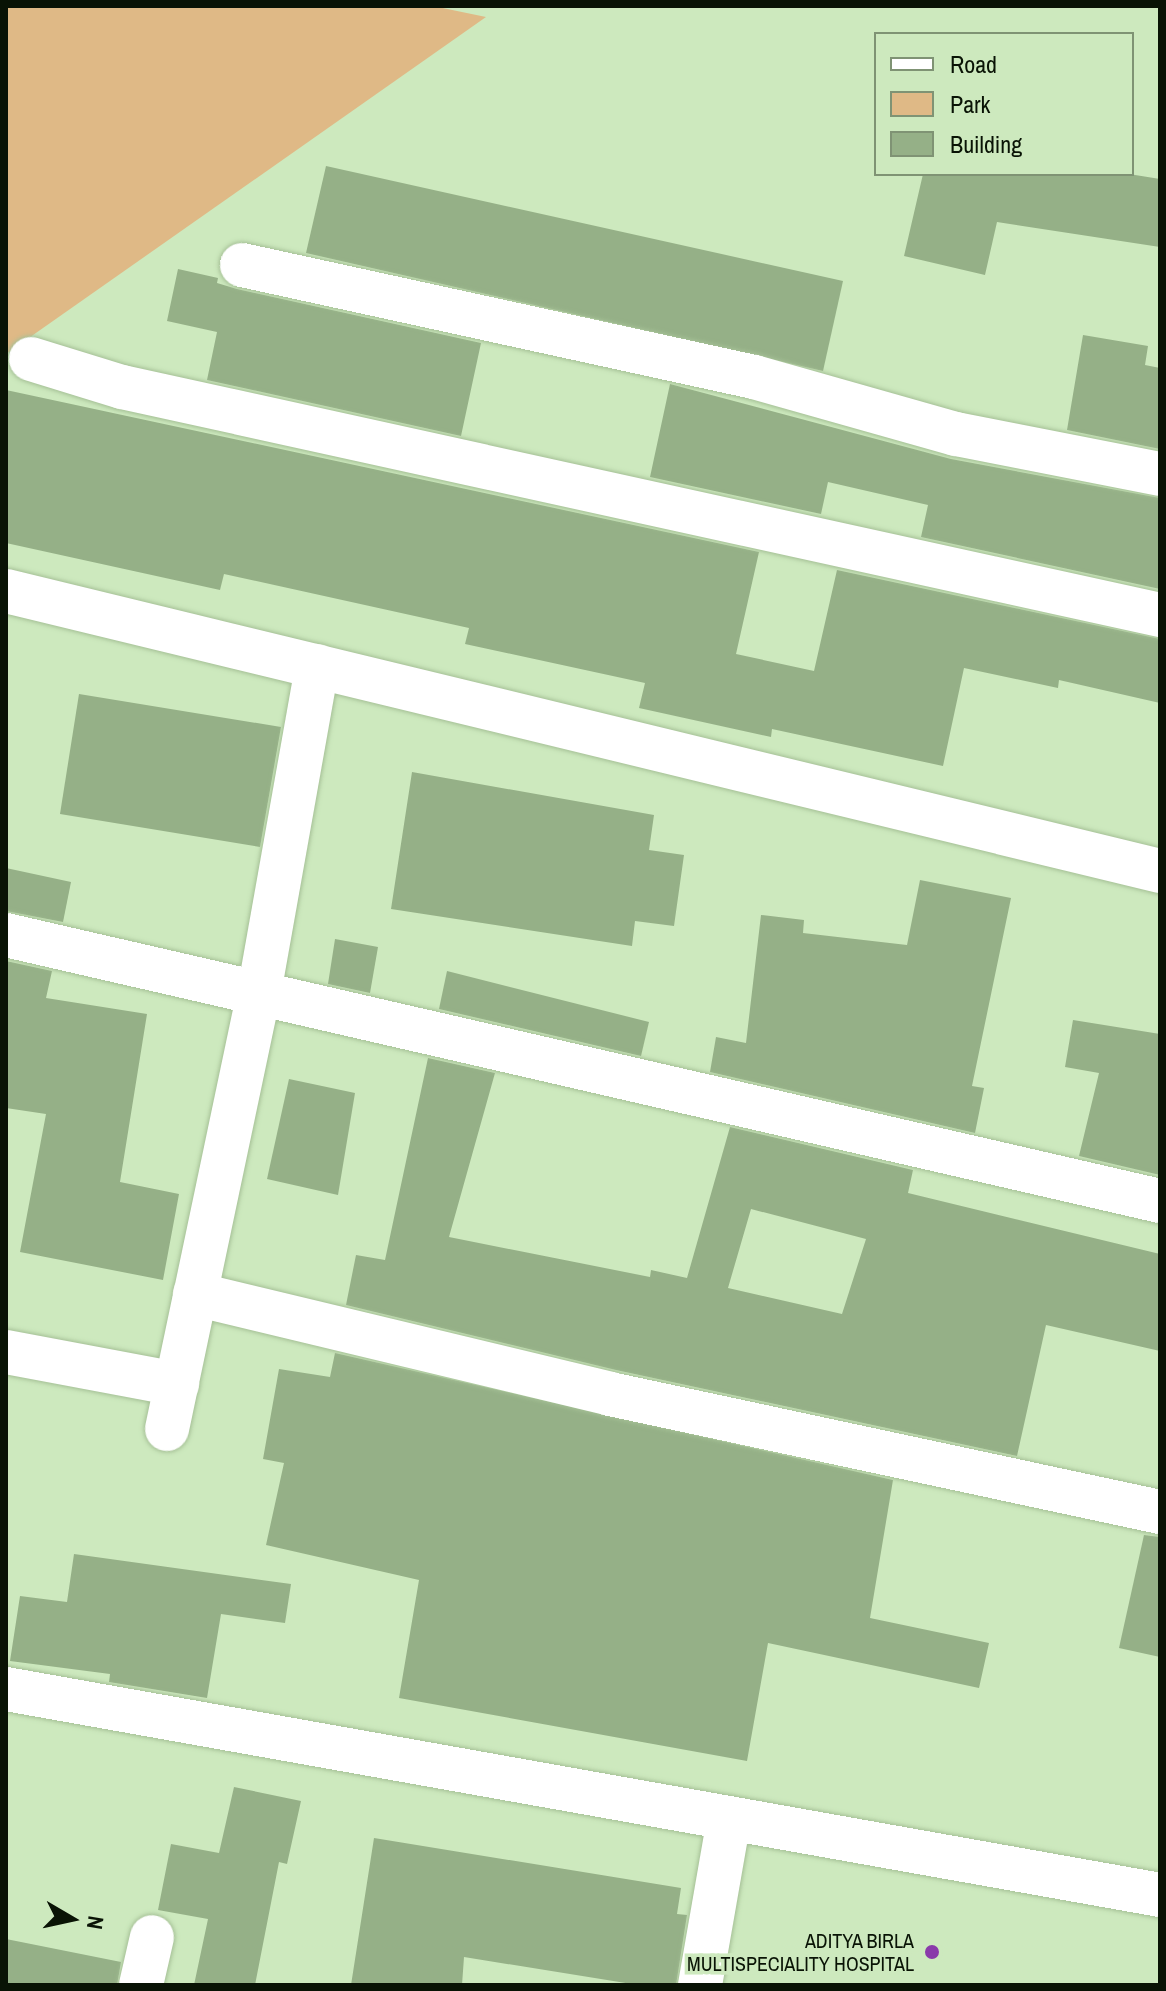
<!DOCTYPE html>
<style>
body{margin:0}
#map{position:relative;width:1166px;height:1991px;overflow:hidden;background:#cde9be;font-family:"Archivo Narrow",sans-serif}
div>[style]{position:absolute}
.green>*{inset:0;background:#dfb986}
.building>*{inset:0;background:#95b087}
.roads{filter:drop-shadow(0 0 2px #a5c096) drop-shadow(0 0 2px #a5c096)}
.minor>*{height:44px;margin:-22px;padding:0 22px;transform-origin:22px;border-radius:22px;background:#fff}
.dots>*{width:22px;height:22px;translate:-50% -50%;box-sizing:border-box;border:4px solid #cde9be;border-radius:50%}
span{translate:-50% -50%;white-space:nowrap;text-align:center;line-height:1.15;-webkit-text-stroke:7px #cde9be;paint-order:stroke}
.poi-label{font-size:20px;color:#091305}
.right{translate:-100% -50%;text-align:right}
.frame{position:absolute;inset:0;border:8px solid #091305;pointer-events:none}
.legend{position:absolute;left:874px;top:32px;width:260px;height:144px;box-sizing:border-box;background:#cde9be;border:2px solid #7f9374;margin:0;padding:10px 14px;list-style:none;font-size:24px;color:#091305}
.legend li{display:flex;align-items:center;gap:16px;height:40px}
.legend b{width:40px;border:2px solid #7f9374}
.north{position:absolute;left:32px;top:1879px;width:80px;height:80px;-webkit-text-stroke:6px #cde9be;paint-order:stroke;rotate:99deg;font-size:22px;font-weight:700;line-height:32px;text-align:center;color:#091305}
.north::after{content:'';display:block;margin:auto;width:28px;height:36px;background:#091305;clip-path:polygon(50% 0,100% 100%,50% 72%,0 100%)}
</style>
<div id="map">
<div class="green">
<i style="clip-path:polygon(6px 6px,433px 6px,486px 17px,6px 354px)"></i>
</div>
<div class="building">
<i style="clip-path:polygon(326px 166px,843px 281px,823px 371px,306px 253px)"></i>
<i style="clip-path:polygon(923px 174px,1129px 174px,1160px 179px,1160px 247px,997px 222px,985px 275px,904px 256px)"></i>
<i style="clip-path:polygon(178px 269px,218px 278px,217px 283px,237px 289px,481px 343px,461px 436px,207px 380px,217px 332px,167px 321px)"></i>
<i style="clip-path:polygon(1083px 335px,1148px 346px,1145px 365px,1160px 368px,1160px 449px,1067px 430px)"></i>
<i style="clip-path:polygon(670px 384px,951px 459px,1160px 498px,1160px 589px,921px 537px,928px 505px,828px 482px,821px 514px,650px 477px)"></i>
<i style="clip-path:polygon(6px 390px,759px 552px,736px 654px,814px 671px,837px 570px,1160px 639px,1160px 703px,1059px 680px,1058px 688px,964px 668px,943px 766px,772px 729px,771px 737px,639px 708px,645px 683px,465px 644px,469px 628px,224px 574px,220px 590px,6px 543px)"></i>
<i style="clip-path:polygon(79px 694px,281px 727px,260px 847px,60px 814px)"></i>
<i style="clip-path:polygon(412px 772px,654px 815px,649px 850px,684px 855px,674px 926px,635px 921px,632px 946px,391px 909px)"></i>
<i style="clip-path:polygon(6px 868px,71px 882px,63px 922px,6px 911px)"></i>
<i style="clip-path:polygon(920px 880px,1011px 898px,972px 1086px,984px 1088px,975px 1133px,710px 1072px,716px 1037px,746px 1043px,761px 915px,804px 920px,803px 933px,907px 945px)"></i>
<i style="clip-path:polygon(335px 939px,378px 947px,370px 993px,328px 984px)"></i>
<i style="clip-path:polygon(6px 961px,52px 971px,46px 998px,147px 1014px,120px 1182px,179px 1194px,163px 1280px,20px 1252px,46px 1114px,6px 1108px)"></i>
<i style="clip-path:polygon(447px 971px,649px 1022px,641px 1056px,439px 1009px)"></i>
<i style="clip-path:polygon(1073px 1020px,1160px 1034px,1160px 1175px,1079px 1156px,1099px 1073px,1065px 1067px)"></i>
<i style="clip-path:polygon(evenodd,428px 1058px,495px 1073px,449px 1237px,650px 1277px,651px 1270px,687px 1278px,730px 1127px,913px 1170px,908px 1193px,1160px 1254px,1160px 1351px,1046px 1325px,1017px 1456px,616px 1370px,346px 1305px,356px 1255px,385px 1260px,428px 1058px,751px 1209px,866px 1239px,842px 1314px,728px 1288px,751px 1209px)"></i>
<i style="clip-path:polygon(289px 1079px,355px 1093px,338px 1195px,267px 1179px)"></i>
<i style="clip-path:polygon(335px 1353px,893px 1480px,870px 1618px,989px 1643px,979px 1688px,768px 1643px,747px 1761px,399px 1698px,419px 1580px,266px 1545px,284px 1463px,263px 1459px,279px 1369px,330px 1377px)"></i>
<i style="clip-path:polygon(1144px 1535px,1160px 1537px,1160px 1657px,1119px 1648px)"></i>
<i style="clip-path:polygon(74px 1554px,291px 1584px,285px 1623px,221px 1614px,207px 1698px,109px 1682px,110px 1674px,10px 1661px,20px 1596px,67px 1602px)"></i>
<i style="clip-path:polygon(234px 1787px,301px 1801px,287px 1864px,279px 1862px,255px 1985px,194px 1985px,208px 1919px,158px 1910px,171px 1844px,219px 1853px)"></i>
<i style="clip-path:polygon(374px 1838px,681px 1888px,677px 1914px,687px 1915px,676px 1985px,638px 1985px,464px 1957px,462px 1985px,351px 1985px)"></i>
<i style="clip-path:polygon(6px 1939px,121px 1962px,117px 1985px,6px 1985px)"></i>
</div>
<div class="roads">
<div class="minor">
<i style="left:242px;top:265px;width:524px;rotate:12.34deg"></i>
<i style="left:754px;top:377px;width:210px;rotate:15.8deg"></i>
<i style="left:956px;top:434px;width:208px;rotate:11.1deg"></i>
<i style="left:31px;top:359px;width:95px;rotate:17.1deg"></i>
<i style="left:122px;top:387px;width:1063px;rotate:12.39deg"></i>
<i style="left:6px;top:591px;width:1187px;rotate:13.64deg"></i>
<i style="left:6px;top:935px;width:1184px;rotate:12.98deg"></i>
<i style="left:195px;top:1294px;width:427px;rotate:13.5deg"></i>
<i style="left:610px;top:1394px;width:563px;rotate:12.11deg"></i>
<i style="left:6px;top:1352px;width:174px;rotate:10.6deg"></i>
<i style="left:167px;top:1429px;width:446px;rotate:-78.1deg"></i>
<i style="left:259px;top:993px;width:332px;rotate:-79.9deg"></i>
<i style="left:6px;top:1689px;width:1172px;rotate:10.12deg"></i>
<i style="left:141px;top:1985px;width:49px;rotate:-77.1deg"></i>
<i style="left:700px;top:1985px;width:169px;rotate:-80.1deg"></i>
</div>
</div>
<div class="dots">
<i style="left:932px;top:1952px;background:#8a3aaa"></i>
</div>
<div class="poi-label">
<span class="right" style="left:914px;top:1952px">ADITYA BIRLA<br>MULTISPECIALITY HOSPITAL</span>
</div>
<div class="frame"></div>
<ul class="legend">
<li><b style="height:10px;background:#fff"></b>Road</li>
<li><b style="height:22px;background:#dfb986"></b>Park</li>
<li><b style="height:22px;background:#95b087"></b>Building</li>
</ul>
<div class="north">N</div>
</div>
